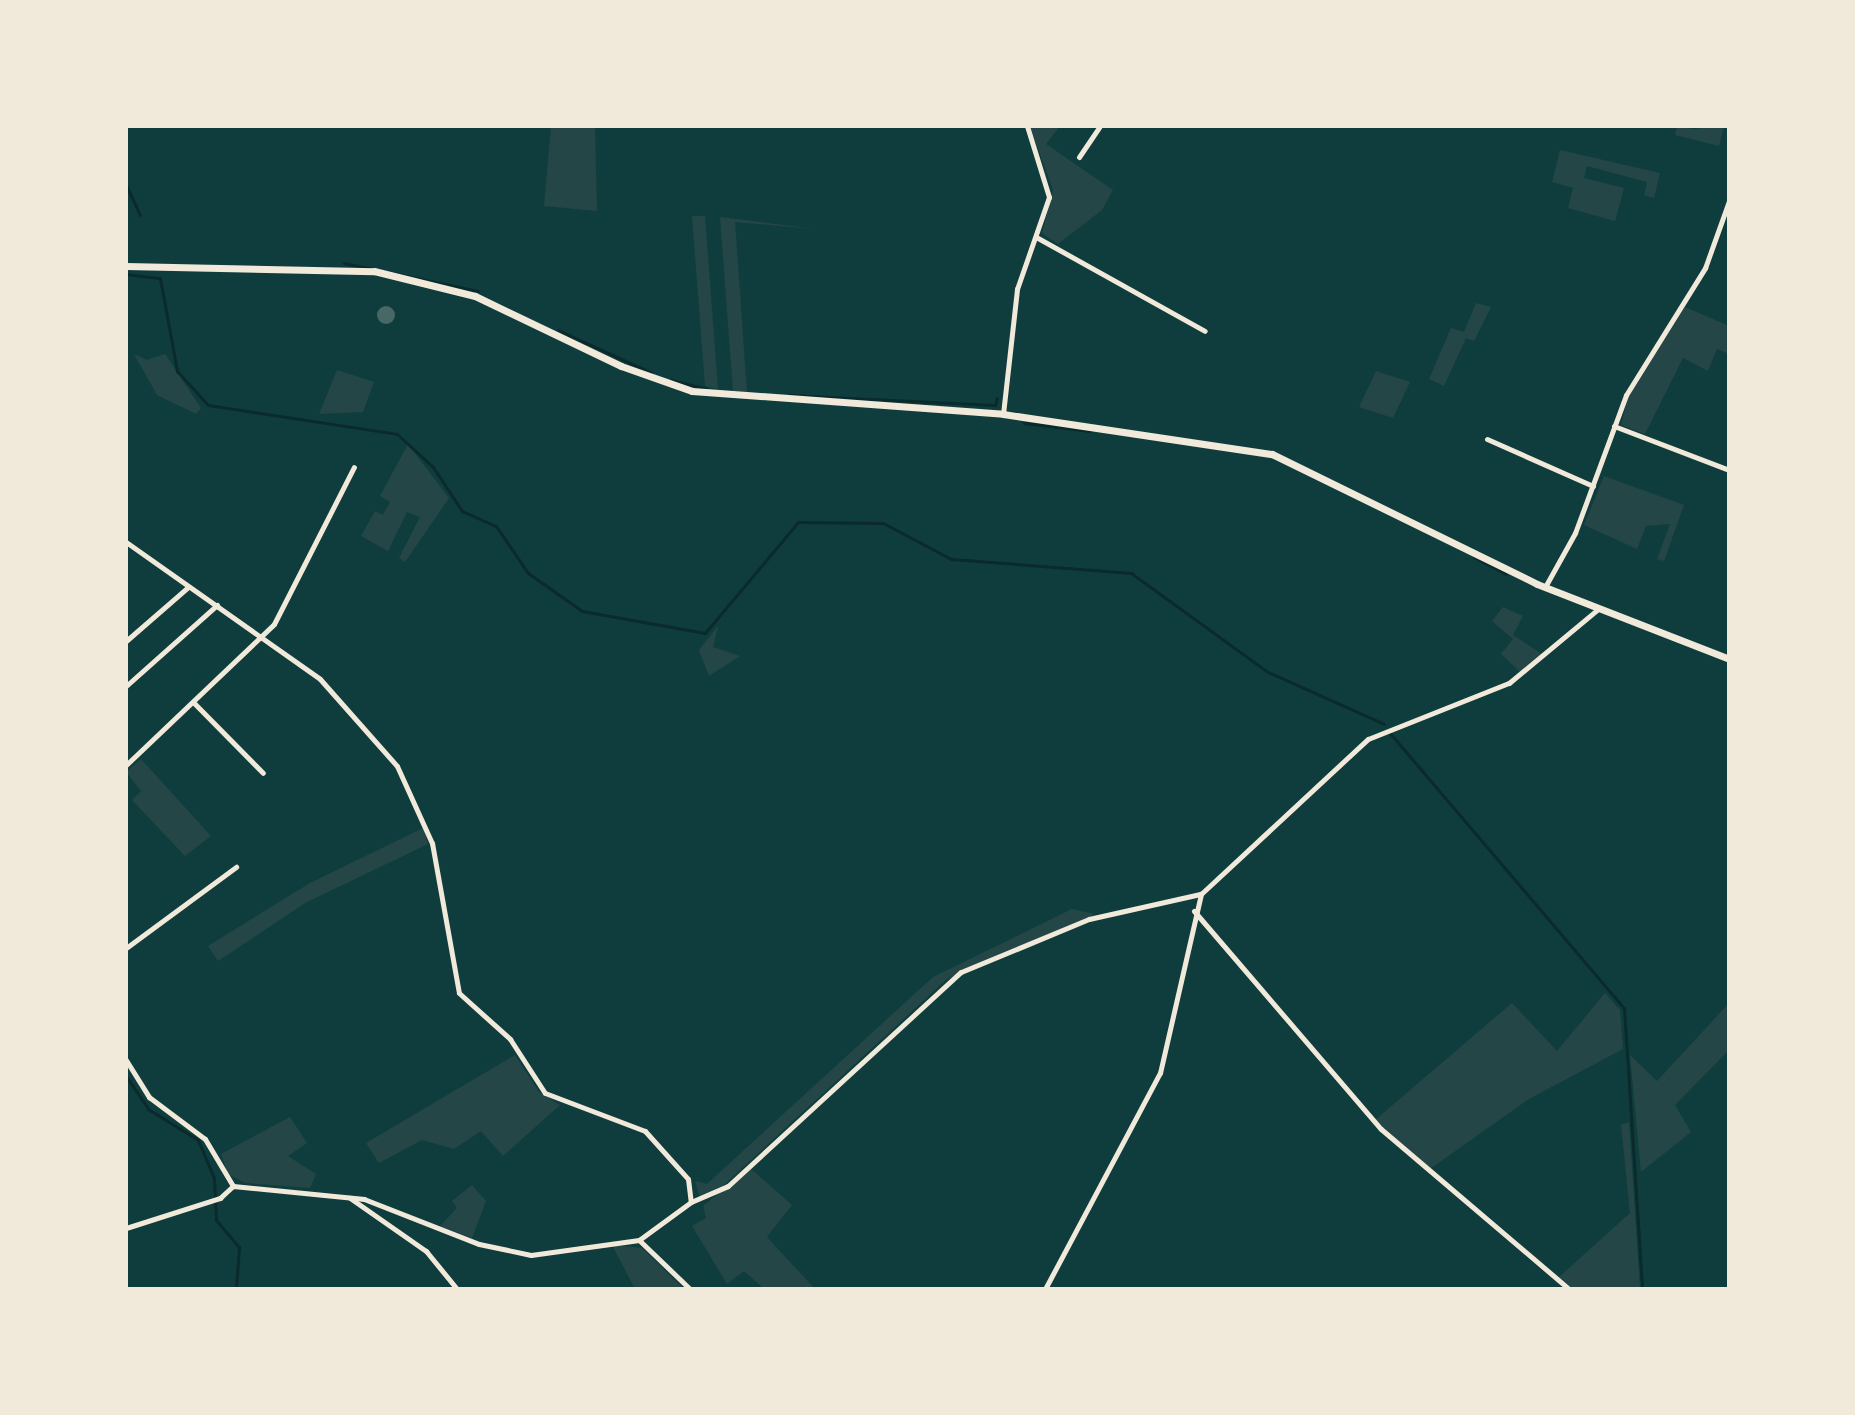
<!DOCTYPE html>
<style>
body{margin:0}
#map{position:relative;width:1855px;height:1415px;overflow:hidden;background:#0f3d3e;font-family:Poppins,sans-serif}
div>[style]{position:absolute}
.green>*{inset:0;background:#244646}
.stream>*{height:3px;margin:-1.5px;padding:0 1.5px;transform-origin:1.5px;border-radius:1.5px;background:#0a2a2b}
.building>*{inset:0;background:#486865}
.round{border-radius:50%}
.minor>*{height:5px;margin:-2.5px;padding:0 2.5px;transform-origin:2.5px;border-radius:2.5px;background:#f1e9da}
.secondary>*{height:7px;margin:-3.5px;padding:0 3.5px;transform-origin:3.5px;border-radius:3.5px;background:#f1e9da}
span{translate:-50% -50%;white-space:nowrap;text-align:center;line-height:1.15;-webkit-text-stroke:6px #f1e9da;paint-order:stroke}
.frame{position:absolute;inset:0;border:128px solid #f1e9da;pointer-events:none}
</style>
<div id="map">
<div class="green">
<i style="clip-path:polygon(551px 126px,595px 126px,597px 211px,544px 206px)"></i>
<i style="clip-path:polygon(1030px 126px,1060px 126px,1046px 144px,1113px 190px,1102px 210px,1058px 244px,1042px 233px,1053px 190px)"></i>
<i style="clip-path:polygon(1677px 126px,1693px 129px,1724px 126px,1719px 146px,1675px 135px)"></i>
<i style="clip-path:polygon(1560px 150px,1660px 173px,1654px 198px,1644px 195px,1647px 182px,1587px 166px,1584px 178px,1624px 188px,1615px 221px,1568px 208px,1573px 188px,1552px 182px)"></i>
<i style="clip-path:polygon(692px 216px,705px 216px,718px 389px,705px 386px)"></i>
<i style="clip-path:polygon(720px 217px,815px 229px,735px 222px,747px 392px,733px 391px)"></i>
<i style="clip-path:polygon(1476px 303px,1491px 307px,1474px 341px,1466px 338px,1444px 386px,1429px 379px,1451px 328px,1464px 332px)"></i>
<i style="clip-path:polygon(1685px 307px,1729px 326px,1729px 354px,1717px 349px,1708px 371px,1683px 358px,1645px 434px,1621px 425px,1629px 395px)"></i>
<i style="clip-path:polygon(134px 354px,147px 360px,165px 354px,201px 408px,196px 414px,157px 395px)"></i>
<i style="clip-path:polygon(337px 370px,374px 382px,363px 412px,319px 414px)"></i>
<i style="clip-path:polygon(1376px 371px,1410px 382px,1393px 418px,1359px 407px)"></i>
<i style="clip-path:polygon(408px 444px,449px 498px,405px 562px,399px 558px,420px 517px,407px 512px,388px 551px,361px 536px,375px 511px,383px 515px,390px 502px,380px 496px)"></i>
<i style="clip-path:polygon(1604px 476px,1684px 505px,1664px 561px,1657px 559px,1670px 524px,1646px 526px,1637px 549px,1584px 525px)"></i>
<i style="clip-path:polygon(1503px 607px,1523px 616px,1513px 635px,1542px 654px,1520px 672px,1501px 654px,1513px 639px,1492px 621px)"></i>
<i style="clip-path:polygon(718px 626px,713px 647px,740px 656px,709px 676px,699px 650px)"></i>
<i style="clip-path:polygon(141px 759px,211px 836px,185px 856px,132px 800px,141px 791px,126px 772px)"></i>
<i style="clip-path:polygon(423px 828px,428px 844px,305px 903px,218px 961px,208px 946px,310px 883px)"></i>
<i style="clip-path:polygon(1072px 909px,1095px 914px,947px 979px,725px 1184px,700px 1198px,695px 1181px,707px 1184px,933px 977px)"></i>
<i style="clip-path:polygon(1605px 993px,1620px 1010px,1623px 1049px,1529px 1099px,1430px 1169px,1375px 1120px,1512px 1003px,1557px 1051px)"></i>
<i style="clip-path:polygon(1729px 1003px,1729px 1050px,1675px 1105px,1691px 1132px,1641px 1172px,1630px 1055px,1657px 1081px)"></i>
<i style="clip-path:polygon(515px 1055px,539px 1092px,560px 1105px,503px 1156px,481px 1131px,454px 1149px,422px 1140px,379px 1163px,366px 1143px)"></i>
<i style="clip-path:polygon(290px 1117px,307px 1143px,288px 1156px,316px 1174px,310px 1188px,245px 1183px,228px 1174px,221px 1154px)"></i>
<i style="clip-path:polygon(1629px 1122px,1640px 1289px,1574px 1289px,1559px 1277px,1630px 1213px,1621px 1125px)"></i>
<i style="clip-path:polygon(750px 1168px,792px 1205px,767px 1237px,815px 1289px,764px 1289px,744px 1271px,727px 1284px,692px 1226px,706px 1218px,703px 1206px)"></i>
<i style="clip-path:polygon(472px 1185px,486px 1201px,472px 1238px,440px 1226px,457px 1208px,452px 1201px)"></i>
<i style="clip-path:polygon(612px 1245px,642px 1248px,682px 1287px,635px 1289px)"></i>
</div>
<div class="stream">
<i style="left:126px;top:185px;width:33px;rotate:65deg"></i>
<i style="left:344px;top:263px;width:137px;rotate:11.8deg"></i>
<i style="left:126px;top:274px;width:34px;rotate:7deg"></i>
<i style="left:160px;top:278px;width:95px;rotate:79.6deg"></i>
<i style="left:177px;top:371px;width:46px;rotate:47.6deg"></i>
<i style="left:208px;top:405px;width:191px;rotate:8.7deg"></i>
<i style="left:397px;top:434px;width:49px;rotate:42.5deg"></i>
<i style="left:433px;top:467px;width:53px;rotate:56.6deg"></i>
<i style="left:462px;top:511px;width:37px;rotate:24deg"></i>
<i style="left:496px;top:526px;width:57px;rotate:55.8deg"></i>
<i style="left:528px;top:573px;width:66px;rotate:35.1deg"></i>
<i style="left:582px;top:611px;width:125px;rotate:10.1deg"></i>
<i style="left:705px;top:633px;width:145px;rotate:-50deg"></i>
<i style="left:798px;top:522px;width:85px;rotate:0.7deg"></i>
<i style="left:883px;top:523px;width:77px;rotate:27.9deg"></i>
<i style="left:951px;top:559px;width:181px;rotate:4.4deg"></i>
<i style="left:1131px;top:573px;width:169px;rotate:35.9deg"></i>
<i style="left:1268px;top:672px;width:127px;rotate:24.1deg"></i>
<i style="left:558px;top:330px;width:103px;rotate:24.6deg"></i>
<i style="left:671px;top:380px;width:36px;rotate:14deg"></i>
<i style="left:789px;top:395px;width:206px;rotate:2.8deg"></i>
<i style="left:995px;top:405px;width:7px;rotate:-74deg"></i>
<i style="left:1024px;top:423px;width:67px;rotate:6.8deg"></i>
<i style="left:1474px;top:557px;width:36px;rotate:28deg"></i>
<i style="left:1389px;top:732px;width:362px;rotate:49.6deg"></i>
<i style="left:1624px;top:1008px;width:282px;rotate:86.3deg"></i>
<i style="left:126px;top:1076px;width:40px;rotate:56deg"></i>
<i style="left:148px;top:1109px;width:59px;rotate:31.8deg"></i>
<i style="left:198px;top:1140px;width:41px;rotate:67.2deg"></i>
<i style="left:214px;top:1178px;width:42px;rotate:87.3deg"></i>
<i style="left:216px;top:1220px;width:35px;rotate:50deg"></i>
<i style="left:239px;top:1247px;width:41px;rotate:94.2deg"></i>
</div>
<div class="building">
<i class="round" style="left:377px;top:306px;width:18px;height:18px"></i>
</div>
<div class="minor">
<i style="left:1079px;top:157px;width:37px;rotate:-56deg"></i>
<i style="left:1036px;top:237px;width:193px;rotate:29.1deg"></i>
<i style="left:1003px;top:414px;width:126px;rotate:-83.6deg"></i>
<i style="left:1017px;top:289px;width:97px;rotate:-70.8deg"></i>
<i style="left:1049px;top:197px;width:74px;rotate:-107.2deg"></i>
<i style="left:1614px;top:426px;width:123px;rotate:20.9deg"></i>
<i style="left:1487px;top:439px;width:116px;rotate:23.9deg"></i>
<i style="left:126px;top:542px;width:237px;rotate:35.2deg"></i>
<i style="left:320px;top:679px;width:116px;rotate:48.5deg"></i>
<i style="left:397px;top:766px;width:85px;rotate:65.6deg"></i>
<i style="left:432px;top:843px;width:152px;rotate:79.8deg"></i>
<i style="left:459px;top:993px;width:69px;rotate:42deg"></i>
<i style="left:510px;top:1039px;width:64px;rotate:57.1deg"></i>
<i style="left:545px;top:1093px;width:107px;rotate:20.8deg"></i>
<i style="left:645px;top:1131px;width:64px;rotate:48.1deg"></i>
<i style="left:688px;top:1179px;width:23px;rotate:83deg"></i>
<i style="left:691px;top:1202px;width:64px;rotate:143.8deg"></i>
<i style="left:1545px;top:587px;width:62px;rotate:-60.9deg"></i>
<i style="left:1575px;top:533px;width:147px;rotate:-69.7deg"></i>
<i style="left:1626px;top:395px;width:150px;rotate:-58.1deg"></i>
<i style="left:1705px;top:268px;width:71px;rotate:-70.3deg"></i>
<i style="left:126px;top:641px;width:81px;rotate:-41deg"></i>
<i style="left:126px;top:686px;width:122px;rotate:-41.7deg"></i>
<i style="left:194px;top:703px;width:98px;rotate:45.4deg"></i>
<i style="left:126px;top:765px;width:204px;rotate:-43.6deg"></i>
<i style="left:274px;top:624px;width:176px;rotate:-63deg"></i>
<i style="left:1194px;top:911px;width:287px;rotate:49.4deg"></i>
<i style="left:1381px;top:1129px;width:247px;rotate:40.4deg"></i>
<i style="left:126px;top:948px;width:137px;rotate:-36.4deg"></i>
<i style="left:126px;top:1060px;width:44px;rotate:58.1deg"></i>
<i style="left:149px;top:1097px;width:70px;rotate:36.9deg"></i>
<i style="left:205px;top:1139px;width:55px;rotate:59.2deg"></i>
<i style="left:233px;top:1186px;width:132px;rotate:5.7deg"></i>
<i style="left:364px;top:1199px;width:123px;rotate:21.4deg"></i>
<i style="left:479px;top:1244px;width:53px;rotate:11.9deg"></i>
<i style="left:531px;top:1255px;width:109px;rotate:-7.9deg"></i>
<i style="left:639px;top:1240px;width:71px;rotate:43.9deg"></i>
<i style="left:350px;top:1198px;width:93px;rotate:34.9deg"></i>
<i style="left:426px;top:1251px;width:49px;rotate:50.8deg"></i>
<i style="left:691px;top:1202px;width:40px;rotate:-23.4deg"></i>
<i style="left:728px;top:1186px;width:316px;rotate:-42.6deg"></i>
<i style="left:961px;top:972px;width:139px;rotate:-22.5deg"></i>
<i style="left:1089px;top:919px;width:114px;rotate:-12.7deg"></i>
<i style="left:126px;top:1228px;width:99px;rotate:-17.7deg"></i>
<i style="left:220px;top:1198px;width:18px;rotate:-43deg"></i>
<i style="left:1045px;top:1289px;width:245px;rotate:-62deg"></i>
<i style="left:1160px;top:1073px;width:184px;rotate:-77.1deg"></i>
<i style="left:1201px;top:894px;width:228px;rotate:-42.9deg"></i>
<i style="left:1368px;top:739px;width:152px;rotate:-21.7deg"></i>
<i style="left:1509px;top:683px;width:116px;rotate:-39.7deg"></i>
</div>
<div class="secondary">
<i style="left:126px;top:266px;width:248px;rotate:1.2deg"></i>
<i style="left:374px;top:271px;width:104px;rotate:13.9deg"></i>
<i style="left:475px;top:296px;width:162px;rotate:25.6deg"></i>
<i style="left:621px;top:366px;width:75px;rotate:19.4deg"></i>
<i style="left:692px;top:391px;width:312px;rotate:4.2deg"></i>
<i style="left:1003px;top:414px;width:272px;rotate:8.5deg"></i>
<i style="left:1272px;top:454px;width:295px;rotate:26.1deg"></i>
<i style="left:1537px;top:584px;width:206px;rotate:21.3deg"></i>
</div>
<div class="frame"></div>
</div>
